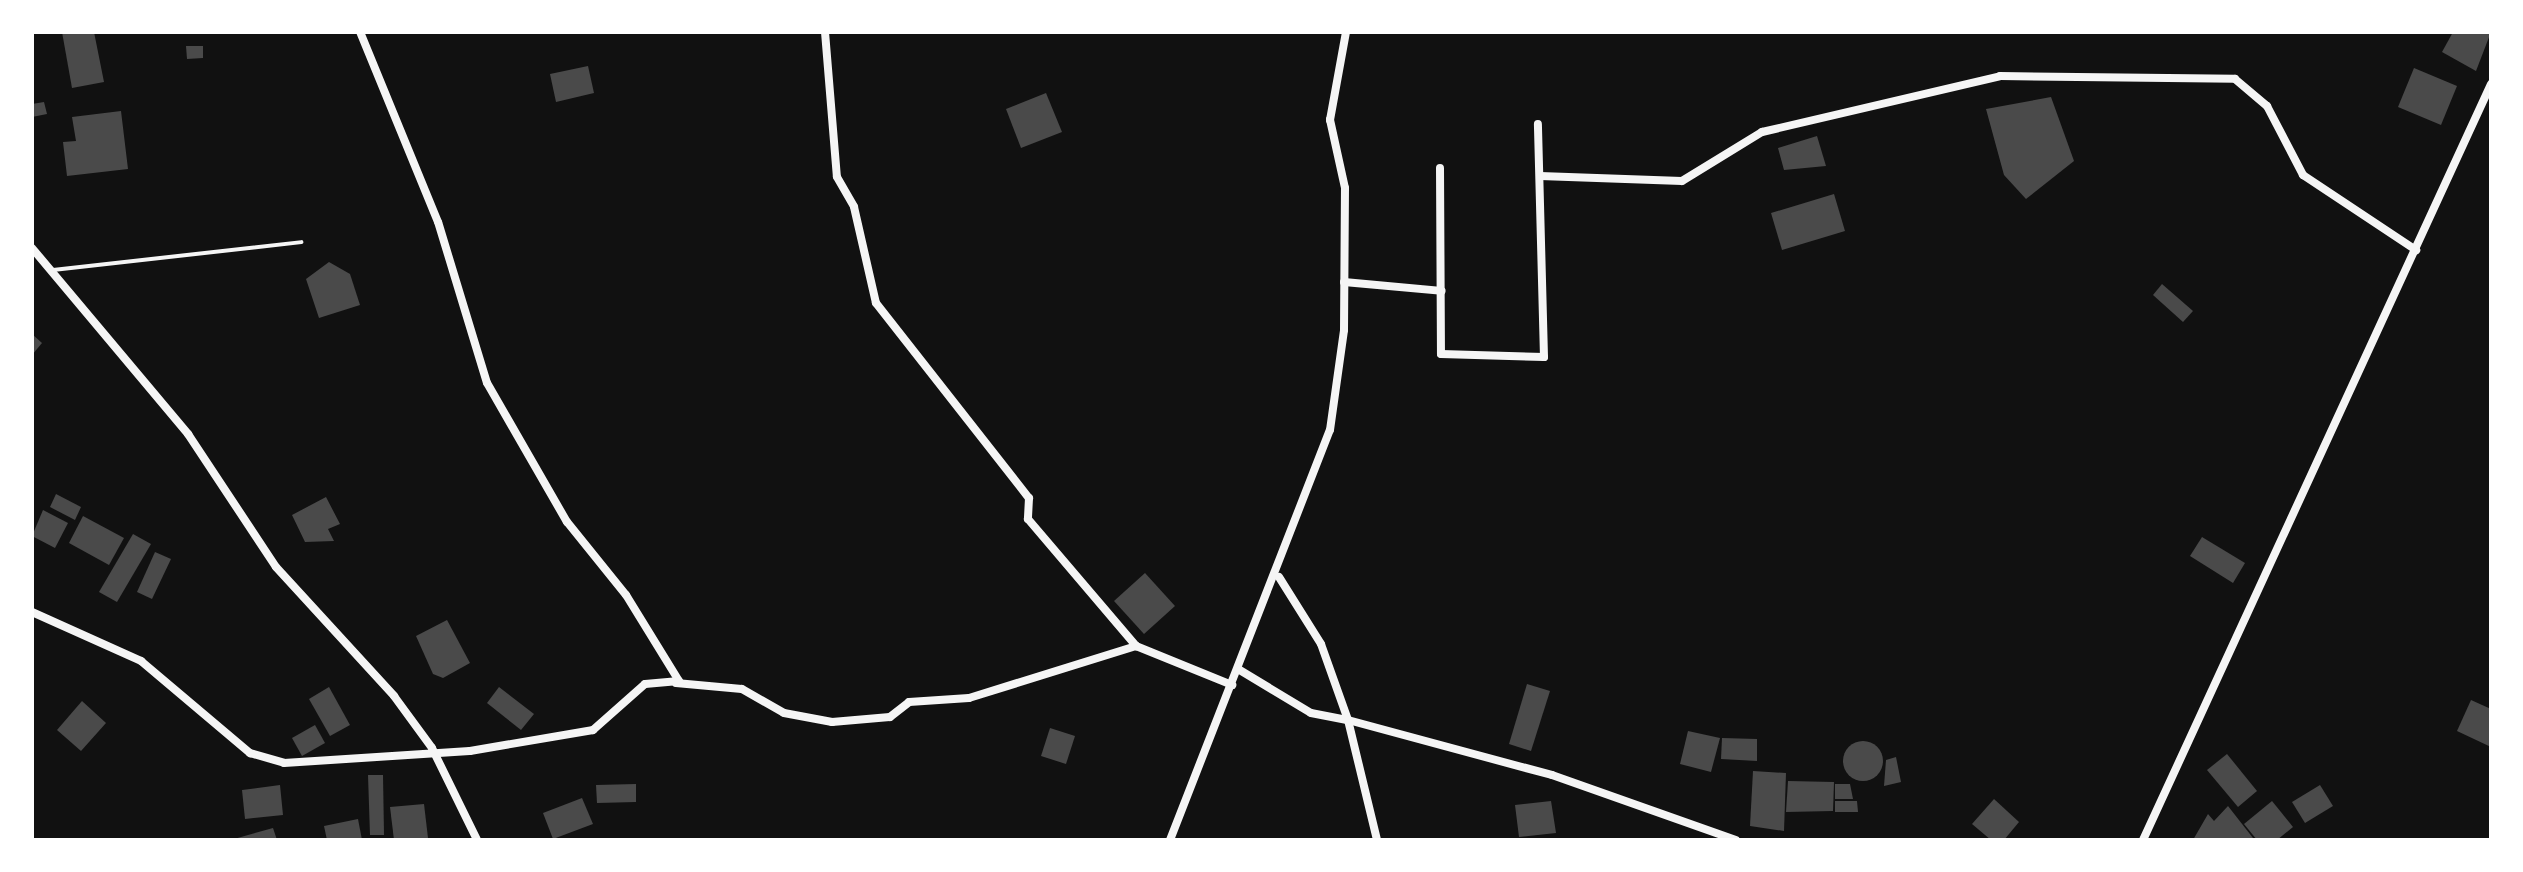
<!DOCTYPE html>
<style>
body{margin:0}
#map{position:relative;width:2523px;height:872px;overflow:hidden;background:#111;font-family:Figtree,sans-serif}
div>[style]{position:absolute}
.building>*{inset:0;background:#4a4a4a}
.round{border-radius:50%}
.service>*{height:4px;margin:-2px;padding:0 2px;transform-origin:2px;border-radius:2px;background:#f5f5f5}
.minor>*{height:8px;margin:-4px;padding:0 4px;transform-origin:4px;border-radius:4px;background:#f5f5f5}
span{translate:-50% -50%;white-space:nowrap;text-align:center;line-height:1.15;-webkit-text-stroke:8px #fff;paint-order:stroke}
.frame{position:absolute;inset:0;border:34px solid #fff;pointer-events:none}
</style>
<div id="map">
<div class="building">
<i style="clip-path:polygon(62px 32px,94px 32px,104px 82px,72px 88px)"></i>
<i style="clip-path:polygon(2453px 32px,2491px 32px,2476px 71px,2442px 52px)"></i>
<i style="clip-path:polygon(186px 46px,203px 46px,203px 58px,187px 59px)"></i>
<i style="clip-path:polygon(588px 66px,594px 93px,556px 102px,550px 74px)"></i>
<i style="clip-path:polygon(2414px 68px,2457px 86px,2441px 125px,2398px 107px)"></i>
<i style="clip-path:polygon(1046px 93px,1062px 132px,1021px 148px,1006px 109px)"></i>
<i style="clip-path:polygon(2051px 97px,2074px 161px,2026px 199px,2004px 175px,1986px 109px)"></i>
<i style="clip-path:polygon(44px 102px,47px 114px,32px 117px,32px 104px)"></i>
<i style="clip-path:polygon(121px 111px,128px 169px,67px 176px,63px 142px,76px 141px,72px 117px)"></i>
<i style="clip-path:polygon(1817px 136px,1826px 166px,1784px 170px,1778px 148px)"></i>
<i style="clip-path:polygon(1834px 194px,1845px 231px,1782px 250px,1771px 213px)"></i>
<i style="clip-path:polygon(329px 262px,350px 274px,360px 305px,319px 318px,306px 279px)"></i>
<i style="clip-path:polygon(2162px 284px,2193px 311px,2183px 322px,2153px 295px)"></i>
<i style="clip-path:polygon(32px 334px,42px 343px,32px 355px)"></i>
<i style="clip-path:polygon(56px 494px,81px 507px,75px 520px,50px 507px)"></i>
<i style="clip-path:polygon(326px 497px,340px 524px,328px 529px,334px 541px,305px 542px,292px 515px)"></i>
<i style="clip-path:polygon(43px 510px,68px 523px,55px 548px,32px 536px)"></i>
<i style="clip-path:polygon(83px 516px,124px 538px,109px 565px,69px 543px)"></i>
<i style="clip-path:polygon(133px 534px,151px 544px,117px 602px,99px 592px)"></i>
<i style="clip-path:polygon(2202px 537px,2245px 563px,2233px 583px,2190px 556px)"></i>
<i style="clip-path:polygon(155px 552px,171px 559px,152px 599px,137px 592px)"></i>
<i style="clip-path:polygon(1145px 573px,1175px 606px,1144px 634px,1114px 601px)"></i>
<i style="clip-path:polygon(447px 620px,470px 663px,443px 678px,433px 674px,416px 636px)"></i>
<i style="clip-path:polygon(1527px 684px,1550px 691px,1531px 751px,1509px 744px)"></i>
<i style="clip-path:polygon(329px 687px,350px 725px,330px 736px,309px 699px)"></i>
<i style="clip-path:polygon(499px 687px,534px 714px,521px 730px,487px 703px)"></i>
<i style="clip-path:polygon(2471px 700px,2491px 709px,2491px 747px,2457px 731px)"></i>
<i style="clip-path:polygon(82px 701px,106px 723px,81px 751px,57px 730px)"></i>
<i style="clip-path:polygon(315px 725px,325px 743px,302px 756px,292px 738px)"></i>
<i style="clip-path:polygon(1050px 728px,1075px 736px,1066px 764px,1041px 756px)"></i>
<i style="clip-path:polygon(1688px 731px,1720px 738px,1711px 772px,1680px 764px)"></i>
<i style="clip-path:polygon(1722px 738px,1757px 739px,1757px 761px,1721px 759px)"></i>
<i class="round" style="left:1843px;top:741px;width:40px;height:40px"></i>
<i style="clip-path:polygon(2227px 754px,2257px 791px,2238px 807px,2207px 770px)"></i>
<i style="clip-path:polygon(1896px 757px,1901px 782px,1884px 786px,1886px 760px)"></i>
<i style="clip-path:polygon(1753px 771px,1786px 773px,1784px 831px,1750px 826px)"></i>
<i style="clip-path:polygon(368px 775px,383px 775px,384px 835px,370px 835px)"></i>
<i style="clip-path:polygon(1788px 781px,1834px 782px,1833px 811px,1786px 812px)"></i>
<i style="clip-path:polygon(636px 784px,636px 802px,597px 803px,596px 785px)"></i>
<i style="clip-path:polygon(1835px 784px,1850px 784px,1853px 799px,1835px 799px)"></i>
<i style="clip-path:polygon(280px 785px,283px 815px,245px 819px,242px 790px)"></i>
<i style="clip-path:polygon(2320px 785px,2333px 806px,2305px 823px,2292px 802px)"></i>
<i style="clip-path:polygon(582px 798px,593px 824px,553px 839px,543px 813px)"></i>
<i style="clip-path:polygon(1994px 799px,2019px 822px,2004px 840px,1991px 840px,1972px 824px)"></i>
<i style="clip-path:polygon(1551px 801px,1556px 833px,1519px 837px,1515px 805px)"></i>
<i style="clip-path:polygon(1835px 801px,1857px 801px,1858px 812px,1835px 812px)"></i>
<i style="clip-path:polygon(2272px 801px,2293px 827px,2277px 840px,2257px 840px,2244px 824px)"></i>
<i style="clip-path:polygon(424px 804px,428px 838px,394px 840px,390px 807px)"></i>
<i style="clip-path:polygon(2228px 806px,2253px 838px,2193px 840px,2208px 814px,2214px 821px)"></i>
<i style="clip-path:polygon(358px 819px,362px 840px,327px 840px,324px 826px)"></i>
<i style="clip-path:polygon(273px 828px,277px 840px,234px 840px,234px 839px)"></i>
</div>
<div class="service">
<i style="left:53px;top:270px;width:250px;rotate:-6.4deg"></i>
</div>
<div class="minor">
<i style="left:825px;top:32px;width:145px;rotate:85.3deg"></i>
<i style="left:837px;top:177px;width:34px;rotate:60deg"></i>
<i style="left:854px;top:207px;width:98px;rotate:77.1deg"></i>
<i style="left:876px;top:303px;width:248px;rotate:51.9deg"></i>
<i style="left:1029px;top:498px;width:21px;rotate:93deg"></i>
<i style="left:1028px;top:519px;width:167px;rotate:49.6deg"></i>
<i style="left:1440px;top:168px;width:186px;rotate:89.7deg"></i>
<i style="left:1441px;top:354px;width:103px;rotate:1.7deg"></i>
<i style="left:1544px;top:357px;width:233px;rotate:-91.5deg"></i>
<i style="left:1540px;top:176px;width:142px;rotate:2deg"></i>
<i style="left:1682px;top:181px;width:94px;rotate:-31.5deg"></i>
<i style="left:1762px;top:132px;width:244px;rotate:-13.2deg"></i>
<i style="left:2000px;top:76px;width:235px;rotate:0.7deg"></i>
<i style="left:2235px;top:79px;width:42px;rotate:40.2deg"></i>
<i style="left:2267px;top:106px;width:78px;rotate:62.4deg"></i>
<i style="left:2303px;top:175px;width:136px;rotate:33.6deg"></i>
<i style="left:32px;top:248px;width:243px;rotate:50deg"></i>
<i style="left:188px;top:434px;width:159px;rotate:56.5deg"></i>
<i style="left:276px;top:567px;width:175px;rotate:47.5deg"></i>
<i style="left:394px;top:696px;width:64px;rotate:53.8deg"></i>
<i style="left:432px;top:748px;width:102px;rotate:63.9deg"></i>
<i style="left:1344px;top:282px;width:98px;rotate:5.2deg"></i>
<i style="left:1279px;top:577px;width:79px;rotate:57.9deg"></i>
<i style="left:1321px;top:644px;width:81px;rotate:70.4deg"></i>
<i style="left:1348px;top:720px;width:211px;rotate:15.1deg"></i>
<i style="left:1552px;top:775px;width:195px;rotate:19.5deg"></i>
<i style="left:32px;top:612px;width:120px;rotate:24.2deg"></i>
<i style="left:141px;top:661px;width:143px;rotate:40.2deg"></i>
<i style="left:250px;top:753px;width:35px;rotate:16deg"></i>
<i style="left:284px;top:763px;width:186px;rotate:-3.7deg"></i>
<i style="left:470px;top:751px;width:125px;rotate:-9.7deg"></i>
<i style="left:593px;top:730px;width:69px;rotate:-41.5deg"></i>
<i style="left:645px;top:684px;width:34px;rotate:-5deg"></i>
<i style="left:679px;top:681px;width:101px;rotate:-121.6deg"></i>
<i style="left:626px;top:595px;width:94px;rotate:-128.9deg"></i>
<i style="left:567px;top:522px;width:160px;rotate:-119.9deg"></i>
<i style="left:487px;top:383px;width:168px;rotate:-106.9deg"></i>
<i style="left:438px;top:222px;width:205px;rotate:-112.3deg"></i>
<i style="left:1238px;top:669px;width:85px;rotate:31.1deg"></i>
<i style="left:1311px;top:713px;width:38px;rotate:11deg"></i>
<i style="left:1348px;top:720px;width:123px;rotate:76.4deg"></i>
<i style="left:676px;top:683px;width:66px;rotate:5.2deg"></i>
<i style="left:742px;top:689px;width:48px;rotate:29.7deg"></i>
<i style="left:784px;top:713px;width:49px;rotate:10.6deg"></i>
<i style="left:832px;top:722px;width:58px;rotate:-4.9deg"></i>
<i style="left:890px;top:717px;width:24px;rotate:-38deg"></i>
<i style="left:909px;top:702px;width:60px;rotate:-3.8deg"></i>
<i style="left:969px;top:698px;width:175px;rotate:-17.3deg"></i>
<i style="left:1136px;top:646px;width:104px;rotate:22.1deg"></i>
<i style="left:1170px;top:840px;width:440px;rotate:-68.7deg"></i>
<i style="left:1330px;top:430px;width:101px;rotate:-82deg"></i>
<i style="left:1344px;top:330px;width:142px;rotate:-89.6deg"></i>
<i style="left:1345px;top:188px;width:70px;rotate:-102.4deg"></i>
<i style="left:1330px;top:120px;width:89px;rotate:-79.7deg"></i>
<i style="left:2143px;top:840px;width:832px;rotate:-65.28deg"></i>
</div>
<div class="frame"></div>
</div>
